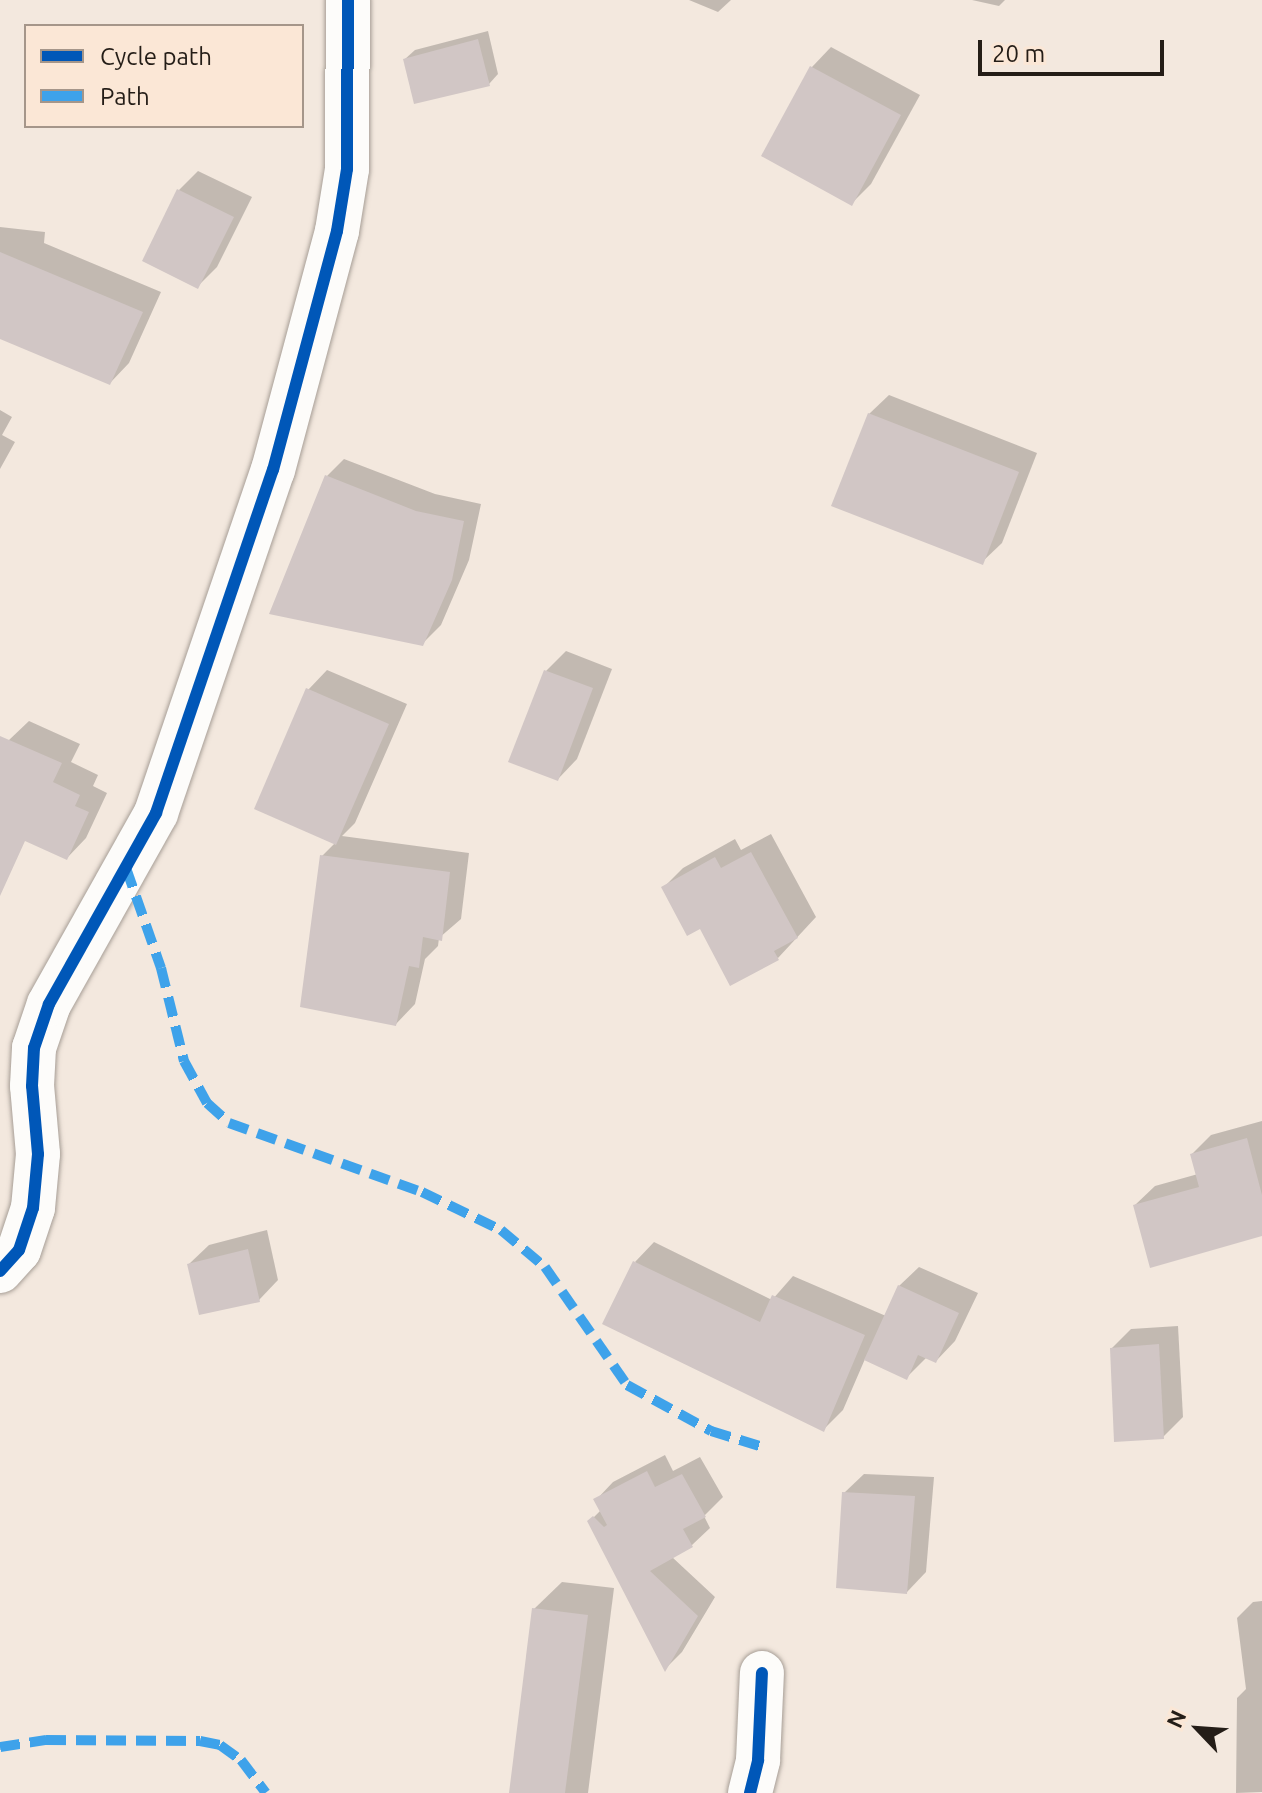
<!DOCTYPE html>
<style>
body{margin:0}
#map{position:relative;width:1262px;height:1793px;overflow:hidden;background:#f3e8de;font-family:Ubuntu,sans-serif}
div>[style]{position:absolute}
.shadow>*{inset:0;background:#0003}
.building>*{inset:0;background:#d1c6c5}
.roads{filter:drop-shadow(0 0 2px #a79e96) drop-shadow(0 0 2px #a79e96)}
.minor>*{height:44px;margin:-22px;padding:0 22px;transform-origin:22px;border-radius:22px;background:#fdfcfa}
.quiet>*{height:10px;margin-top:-5px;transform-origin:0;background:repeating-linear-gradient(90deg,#3ea2ea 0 20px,transparent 0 30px)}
.cycleway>*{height:12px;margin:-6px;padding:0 6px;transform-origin:6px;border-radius:6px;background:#0057b8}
span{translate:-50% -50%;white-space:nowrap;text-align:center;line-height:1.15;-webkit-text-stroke:6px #fbe7d6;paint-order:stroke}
.legend{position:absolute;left:24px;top:24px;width:280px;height:104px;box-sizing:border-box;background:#fbe7d6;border:2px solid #a5968a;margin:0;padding:10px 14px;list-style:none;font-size:24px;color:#241d17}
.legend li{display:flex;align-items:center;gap:16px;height:40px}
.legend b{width:40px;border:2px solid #a5968a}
.north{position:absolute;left:1158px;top:1689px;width:80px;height:80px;-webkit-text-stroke:6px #fbe7d6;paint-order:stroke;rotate:295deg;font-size:22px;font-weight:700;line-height:32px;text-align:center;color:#241d17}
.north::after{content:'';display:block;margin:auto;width:28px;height:36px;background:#241d17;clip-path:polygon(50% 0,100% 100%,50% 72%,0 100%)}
.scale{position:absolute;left:978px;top:40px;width:186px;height:36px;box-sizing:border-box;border:4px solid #241d17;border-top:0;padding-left:10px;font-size:24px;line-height:28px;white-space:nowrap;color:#241d17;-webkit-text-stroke:6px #fbe7d6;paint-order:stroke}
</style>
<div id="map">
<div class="shadow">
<i style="clip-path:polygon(689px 0,731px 0,718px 12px)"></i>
<i style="clip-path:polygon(972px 0,1005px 0,999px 6px)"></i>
<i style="clip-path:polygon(488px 31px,498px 74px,489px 84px,405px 59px,415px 50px)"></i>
<i style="clip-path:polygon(831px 47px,920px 95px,871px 184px,852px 203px,764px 156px,812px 67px)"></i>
<i style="clip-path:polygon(198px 171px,252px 197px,217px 267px,198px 286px,179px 190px)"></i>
<i style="clip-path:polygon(0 227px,45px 232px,44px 243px,161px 292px,129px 363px,110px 383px,0 337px)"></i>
<i style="clip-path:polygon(889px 395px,1037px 453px,1002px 543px,982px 562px,869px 414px)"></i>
<i style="clip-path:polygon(0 410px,12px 417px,2px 435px,15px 442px,0 469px)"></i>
<i style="clip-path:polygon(344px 459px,435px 494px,481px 504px,469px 560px,441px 625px,423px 643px,327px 476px)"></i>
<i style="clip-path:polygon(566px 651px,612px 669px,577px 759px,558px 779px,546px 671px)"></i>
<i style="clip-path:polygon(327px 670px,407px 704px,355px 823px,342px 836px,469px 853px,461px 919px,439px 938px,438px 946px,425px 959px,415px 1004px,396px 1024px,322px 856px,336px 842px,308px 690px)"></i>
<i style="clip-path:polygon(29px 721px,80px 744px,71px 762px,98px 775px,93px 786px,107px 793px,86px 838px,67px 858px,0 828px,0 760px,9px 740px)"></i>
<i style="clip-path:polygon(771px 834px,816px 917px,778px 958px,700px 926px,664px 887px,683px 868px,735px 839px,741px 850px)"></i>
<i style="clip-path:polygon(1262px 1121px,1262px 1234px,1135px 1205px,1155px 1186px,1198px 1174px,1192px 1154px,1211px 1135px)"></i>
<i style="clip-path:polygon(267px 1230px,278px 1280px,259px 1300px,189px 1264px,209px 1245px)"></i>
<i style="clip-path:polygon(654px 1242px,772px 1300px,793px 1276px,886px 1316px,899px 1286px,919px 1267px,978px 1293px,955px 1341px,936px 1361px,926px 1358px,906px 1378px,865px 1359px,843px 1410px,824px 1429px,635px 1262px)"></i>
<i style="clip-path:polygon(1178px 1326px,1183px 1417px,1163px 1437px,1112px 1348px,1131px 1329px)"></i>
<i style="clip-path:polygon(665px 1455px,673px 1471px,700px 1457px,723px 1497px,704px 1516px,710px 1528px,692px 1545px,672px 1557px,715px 1597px,682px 1652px,665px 1669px,589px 1522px,601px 1510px,596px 1500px,613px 1482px)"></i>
<i style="clip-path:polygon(864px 1474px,934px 1477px,926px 1572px,907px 1592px,844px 1493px)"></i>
<i style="clip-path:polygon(562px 1582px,614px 1588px,588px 1793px,511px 1793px,534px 1609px)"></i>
<i style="clip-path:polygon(1262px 1601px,1262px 1792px,1236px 1793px,1237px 1698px,1246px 1689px,1237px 1618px,1253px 1602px)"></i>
</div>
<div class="building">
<i style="clip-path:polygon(478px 39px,490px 86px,414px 104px,403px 59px)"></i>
<i style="clip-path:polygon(810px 66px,901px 115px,852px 206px,761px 156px)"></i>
<i style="clip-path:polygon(177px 189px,234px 217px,198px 289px,142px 261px)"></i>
<i style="clip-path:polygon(0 252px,143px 312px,110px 385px,0 339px)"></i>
<i style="clip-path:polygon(868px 413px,1019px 472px,983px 565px,831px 506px)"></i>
<i style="clip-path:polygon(325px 475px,416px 511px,464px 521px,452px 580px,423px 646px,269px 614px)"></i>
<i style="clip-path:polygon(544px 670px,593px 688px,558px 781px,508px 762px)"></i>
<i style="clip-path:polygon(306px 688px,389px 724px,336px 845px,254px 809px)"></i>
<i style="clip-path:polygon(0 736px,62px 763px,53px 782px,80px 795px,75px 806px,89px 812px,67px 860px,25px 841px,0 896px)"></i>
<i style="clip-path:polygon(751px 852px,798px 938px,774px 951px,779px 960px,730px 986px,700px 929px,687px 936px,661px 887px,715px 857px,721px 868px)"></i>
<i style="clip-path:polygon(320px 855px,450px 872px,442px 941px,423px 937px,419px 968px,409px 966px,396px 1026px,300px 1007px)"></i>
<i style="clip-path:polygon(1247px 1138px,1262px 1195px,1262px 1236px,1150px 1268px,1133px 1205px,1199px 1187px,1190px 1154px)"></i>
<i style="clip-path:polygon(248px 1249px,260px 1302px,199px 1315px,187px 1264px)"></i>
<i style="clip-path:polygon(633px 1261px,760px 1322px,772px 1295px,865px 1335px,824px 1432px,602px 1324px)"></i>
<i style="clip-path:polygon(898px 1285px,959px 1313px,936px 1363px,918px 1355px,907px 1380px,864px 1360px)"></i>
<i style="clip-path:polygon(1159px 1344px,1164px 1439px,1114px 1442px,1110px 1348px)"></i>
<i style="clip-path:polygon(647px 1471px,655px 1487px,682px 1474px,706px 1517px,683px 1529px,693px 1547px,650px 1571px,698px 1616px,665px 1672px,587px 1521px,593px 1516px,604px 1527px,607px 1525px,593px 1499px)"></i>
<i style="clip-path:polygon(842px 1492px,915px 1496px,907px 1594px,836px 1588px)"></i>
<i style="clip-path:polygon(532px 1608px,588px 1615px,565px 1793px,509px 1793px)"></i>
</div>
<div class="roads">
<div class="minor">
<i style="left:0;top:1271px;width:28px;rotate:-48deg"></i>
<i style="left:19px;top:1250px;width:44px;rotate:-71.6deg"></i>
<i style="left:33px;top:1208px;width:54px;rotate:-84.7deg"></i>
<i style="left:38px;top:1154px;width:68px;rotate:-95deg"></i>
<i style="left:32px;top:1086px;width:38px;rotate:-87deg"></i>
<i style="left:34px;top:1048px;width:46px;rotate:-71.2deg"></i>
<i style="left:49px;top:1004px;width:219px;rotate:-60.7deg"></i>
<i style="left:156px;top:813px;width:362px;rotate:-71.2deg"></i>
<i style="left:273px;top:470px;width:247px;rotate:-75deg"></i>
<i style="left:337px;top:231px;width:63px;rotate:-80.8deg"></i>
<i style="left:347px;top:169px;width:169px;rotate:-89.7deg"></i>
<i style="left:750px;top:1793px;width:34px;rotate:-76deg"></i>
<i style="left:758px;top:1760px;width:87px;rotate:-87.4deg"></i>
</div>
</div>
<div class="quiet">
<i style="left:126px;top:868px;width:106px;rotate:70.7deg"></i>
<i style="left:161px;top:968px;width:96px;rotate:76.1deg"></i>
<i style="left:184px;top:1061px;width:48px;rotate:61.3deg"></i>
<i style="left:207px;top:1103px;width:30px;rotate:42deg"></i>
<i style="left:229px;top:1123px;width:205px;rotate:19.7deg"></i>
<i style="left:422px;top:1192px;width:88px;rotate:25.7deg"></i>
<i style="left:501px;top:1230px;width:57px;rotate:40.1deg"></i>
<i style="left:545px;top:1267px;width:144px;rotate:55.2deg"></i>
<i style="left:627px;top:1385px;width:96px;rotate:28.7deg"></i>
<i style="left:711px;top:1431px;width:58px;rotate:17.2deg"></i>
<i style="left:0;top:1747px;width:47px;rotate:-8.7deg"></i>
<i style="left:46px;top:1740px;width:154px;rotate:0.4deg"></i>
<i style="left:200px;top:1741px;width:20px;rotate:11deg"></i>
<i style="left:220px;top:1745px;width:26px;rotate:36deg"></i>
<i style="left:241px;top:1760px;width:41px;rotate:52.9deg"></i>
</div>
<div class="cycleway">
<i style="left:0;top:1271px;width:28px;rotate:-48deg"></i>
<i style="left:19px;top:1250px;width:44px;rotate:-71.6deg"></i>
<i style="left:33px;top:1208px;width:54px;rotate:-84.7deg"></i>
<i style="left:38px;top:1154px;width:68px;rotate:-95deg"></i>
<i style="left:32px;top:1086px;width:38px;rotate:-87deg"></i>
<i style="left:34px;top:1048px;width:46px;rotate:-71.2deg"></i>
<i style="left:49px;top:1004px;width:219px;rotate:-60.7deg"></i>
<i style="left:156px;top:813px;width:362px;rotate:-71.2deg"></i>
<i style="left:273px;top:470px;width:247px;rotate:-75deg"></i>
<i style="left:337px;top:231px;width:63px;rotate:-80.8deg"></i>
<i style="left:347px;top:169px;width:169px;rotate:-89.7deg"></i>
<i style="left:750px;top:1793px;width:34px;rotate:-76deg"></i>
<i style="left:758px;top:1760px;width:87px;rotate:-87.4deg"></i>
</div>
<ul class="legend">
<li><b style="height:10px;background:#0057b8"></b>Cycle path</li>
<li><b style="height:10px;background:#3ea2ea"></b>Path</li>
</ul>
<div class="north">N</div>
<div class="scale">20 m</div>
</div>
